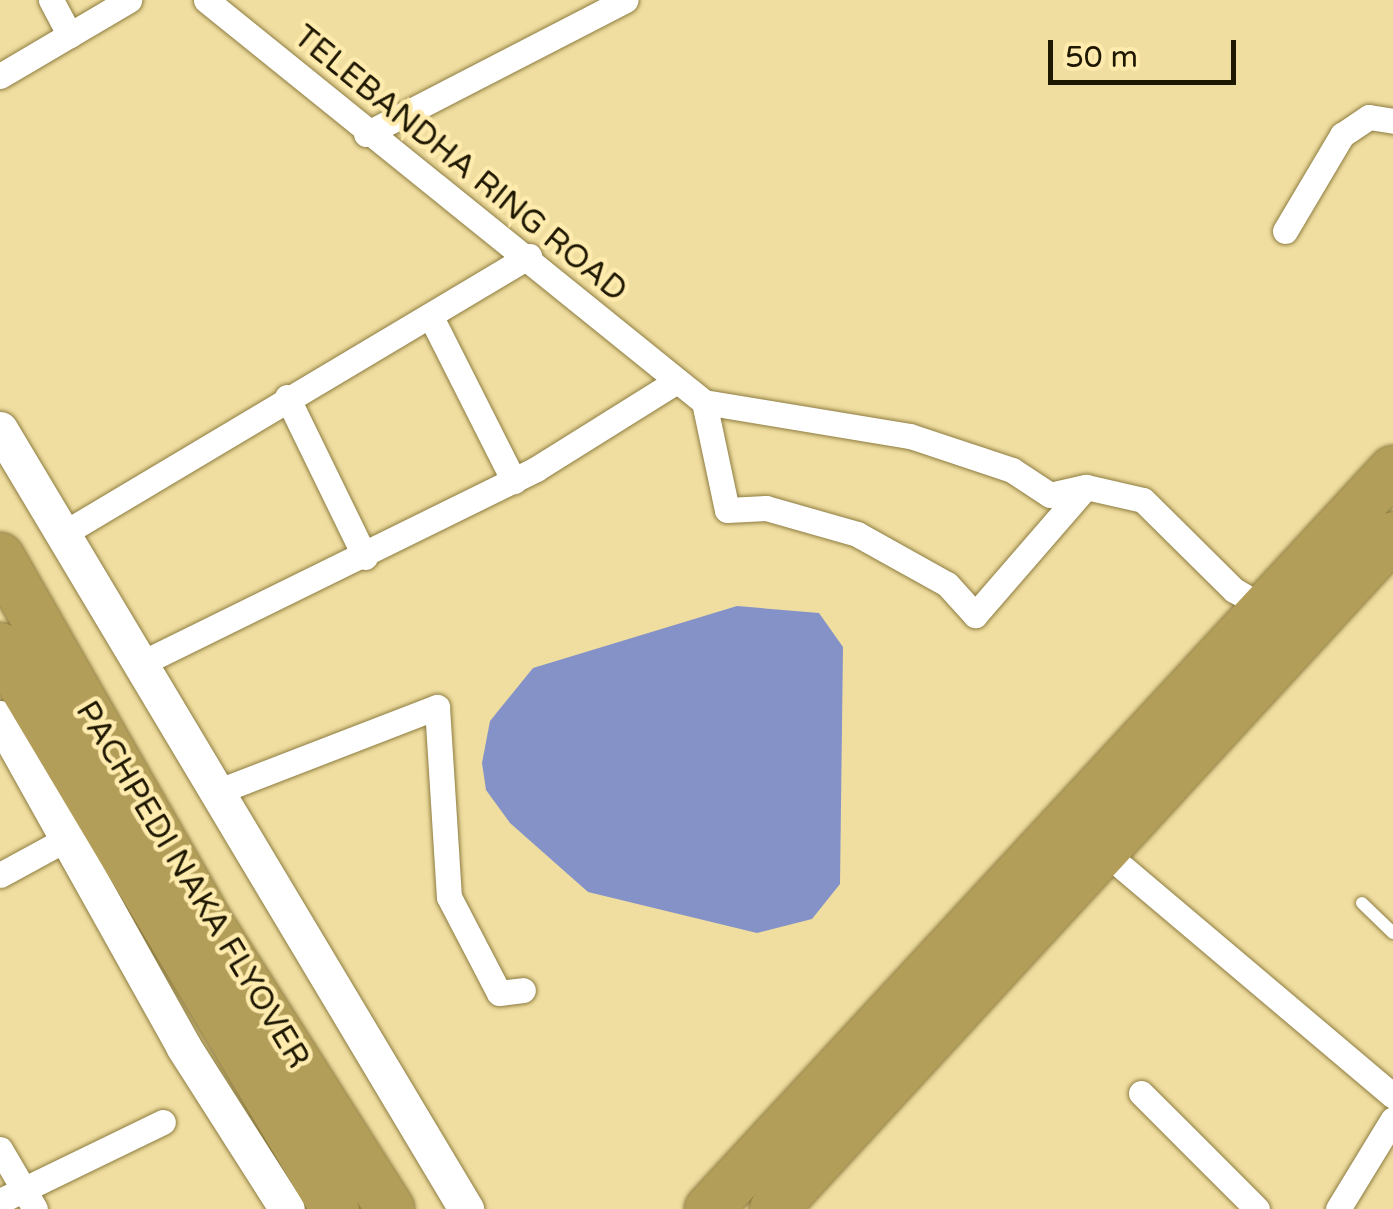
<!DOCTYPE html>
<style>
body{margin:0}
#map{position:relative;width:1393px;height:1209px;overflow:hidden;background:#f0dea0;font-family:"Varela Round",sans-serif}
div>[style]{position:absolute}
.water>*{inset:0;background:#8492c8}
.roads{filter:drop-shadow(0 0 2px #8d7c41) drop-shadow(0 0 2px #8d7c41)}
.lane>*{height:12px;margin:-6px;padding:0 6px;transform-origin:6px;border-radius:6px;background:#fff}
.street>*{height:25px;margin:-12.5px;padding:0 12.5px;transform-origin:12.5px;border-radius:12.5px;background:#fff}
.secondary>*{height:35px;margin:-17.5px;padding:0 17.5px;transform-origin:17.5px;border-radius:17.5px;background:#fff}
.highway>*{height:48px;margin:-24px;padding:0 24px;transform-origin:24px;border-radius:24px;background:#b29d59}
span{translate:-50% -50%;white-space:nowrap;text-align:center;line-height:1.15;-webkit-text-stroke:9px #feebad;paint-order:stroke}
.street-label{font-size:32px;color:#1e1701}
.scale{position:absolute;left:1048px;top:40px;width:188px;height:45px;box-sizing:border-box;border:5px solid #1e1701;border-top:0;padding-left:12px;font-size:30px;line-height:35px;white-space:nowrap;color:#1e1701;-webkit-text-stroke:8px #feebad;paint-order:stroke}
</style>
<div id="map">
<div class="water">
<i style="clip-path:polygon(737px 606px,819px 613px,843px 647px,840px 884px,812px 919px,757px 933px,588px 892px,510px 823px,486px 790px,482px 763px,490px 721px,533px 668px)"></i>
</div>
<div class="roads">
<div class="lane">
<i style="left:1362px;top:903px;width:43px;rotate:44.1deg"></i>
</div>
<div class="street">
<i style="left:51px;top:0;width:40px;rotate:62deg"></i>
<i style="left:206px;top:0;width:640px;rotate:38.91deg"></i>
<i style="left:704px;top:402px;width:209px;rotate:9.4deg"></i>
<i style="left:910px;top:436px;width:108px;rotate:18.4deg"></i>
<i style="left:1012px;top:470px;width:45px;rotate:33.3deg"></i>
<i style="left:1050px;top:495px;width:37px;rotate:-13deg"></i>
<i style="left:1086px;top:487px;width:58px;rotate:12.8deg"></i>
<i style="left:1143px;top:500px;width:128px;rotate:44.7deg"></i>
<i style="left:1234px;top:590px;width:34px;rotate:30deg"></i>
<i style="left:0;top:76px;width:150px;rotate:-30.5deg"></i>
<i style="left:366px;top:134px;width:292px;rotate:-27.3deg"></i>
<i style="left:1285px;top:231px;width:112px;rotate:-59.3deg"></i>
<i style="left:1342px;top:135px;width:32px;rotate:-34deg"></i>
<i style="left:1369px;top:117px;width:24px;rotate:9deg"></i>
<i style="left:431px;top:317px;width:184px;rotate:63.2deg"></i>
<i style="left:287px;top:397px;width:178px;rotate:64deg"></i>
<i style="left:704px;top:402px;width:110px;rotate:78deg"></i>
<i style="left:727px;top:510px;width:39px;rotate:-3deg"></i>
<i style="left:766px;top:508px;width:95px;rotate:15.9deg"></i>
<i style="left:857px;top:534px;width:103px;rotate:29.1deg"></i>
<i style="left:947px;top:584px;width:42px;rotate:47.9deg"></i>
<i style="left:975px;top:615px;width:169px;rotate:-49.1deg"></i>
<i style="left:61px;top:535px;width:545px;rotate:-30.8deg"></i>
<i style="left:138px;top:665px;width:444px;rotate:-26.2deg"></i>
<i style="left:536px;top:469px;width:166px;rotate:-32deg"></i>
<i style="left:214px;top:793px;width:239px;rotate:-21.1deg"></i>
<i style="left:437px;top:707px;width:190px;rotate:86.4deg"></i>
<i style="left:449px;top:897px;width:108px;rotate:62.5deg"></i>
<i style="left:499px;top:993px;width:24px;rotate:-7deg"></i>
<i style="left:1095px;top:844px;width:390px;rotate:40.2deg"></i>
<i style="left:0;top:875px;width:77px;rotate:-28.6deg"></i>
<i style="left:1141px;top:1093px;width:164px;rotate:45deg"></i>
<i style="left:0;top:1149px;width:69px;rotate:59.7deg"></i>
<i style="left:0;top:1201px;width:181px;rotate:-25.9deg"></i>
<i style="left:1338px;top:1209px;width:105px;rotate:-58.6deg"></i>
</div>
<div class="secondary">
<i style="left:0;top:429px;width:909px;rotate:59.14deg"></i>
<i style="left:0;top:718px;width:376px;rotate:60.8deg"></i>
<i style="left:183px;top:1046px;width:193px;rotate:57.5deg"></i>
</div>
<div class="highway">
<i style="left:0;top:557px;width:424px;rotate:60.3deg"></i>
<i style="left:210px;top:925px;width:336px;rotate:57.6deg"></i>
<i style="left:0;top:647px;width:654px;rotate:59.2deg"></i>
<i style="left:709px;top:1209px;width:1007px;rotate:-47.21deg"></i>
<i style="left:774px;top:1209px;width:914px;rotate:-47.39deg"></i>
</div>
</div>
<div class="street-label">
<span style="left:460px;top:164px;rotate:39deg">TELEBANDHA RING ROAD</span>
<span style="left:192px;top:885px;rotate:59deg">PACHPEDI NAKA FLYOVER</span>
</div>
<div class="scale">50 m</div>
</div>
